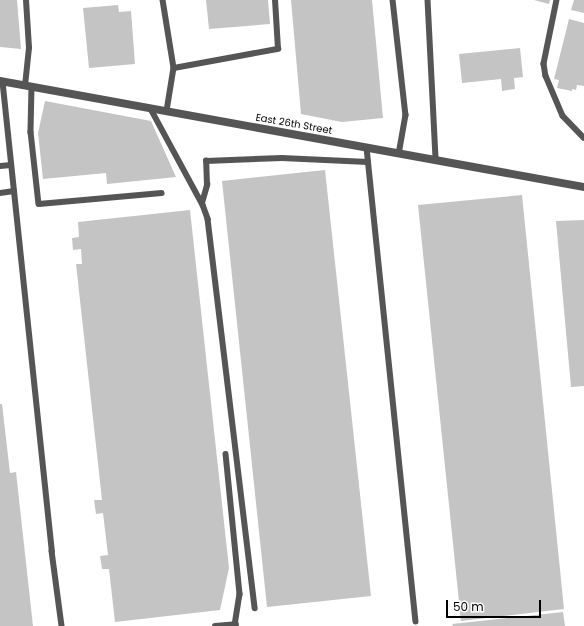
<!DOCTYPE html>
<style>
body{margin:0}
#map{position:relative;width:584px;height:626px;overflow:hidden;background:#fff;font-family:Poppins,sans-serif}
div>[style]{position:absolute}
.building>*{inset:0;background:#c4c4c4}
.service>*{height:5.5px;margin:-2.75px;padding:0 2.75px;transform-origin:2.75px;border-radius:2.75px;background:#555}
.tertiary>*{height:8px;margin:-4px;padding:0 4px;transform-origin:4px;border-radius:4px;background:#555}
span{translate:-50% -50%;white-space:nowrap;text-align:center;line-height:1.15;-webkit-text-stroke:3px #fff;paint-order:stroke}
.street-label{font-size:10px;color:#000}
.scale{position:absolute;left:446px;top:600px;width:95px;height:18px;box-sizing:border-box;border:2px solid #000;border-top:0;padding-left:5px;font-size:12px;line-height:14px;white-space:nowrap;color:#000;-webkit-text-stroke:3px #fff;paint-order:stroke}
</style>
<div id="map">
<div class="building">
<i style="clip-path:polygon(0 0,17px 0,21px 49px,0 47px)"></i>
<i style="clip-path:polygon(206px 0,268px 0,270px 24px,209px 29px)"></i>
<i style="clip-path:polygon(291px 0,372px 0,383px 118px,342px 122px,301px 114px)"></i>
<i style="clip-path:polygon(534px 0,550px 0,549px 4px)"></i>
<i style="clip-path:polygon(574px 0,584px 0,584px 13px,571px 10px)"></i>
<i style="clip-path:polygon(118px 5px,119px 12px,131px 11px,135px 64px,89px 68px,83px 8px)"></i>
<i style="clip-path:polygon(569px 19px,584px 23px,584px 86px,577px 85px,576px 90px,572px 89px,572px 91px,557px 88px,559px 80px,554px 79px)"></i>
<i style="clip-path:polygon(520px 48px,523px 77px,514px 78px,515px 89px,502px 91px,501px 79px,462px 83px,459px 54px)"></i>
<i style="clip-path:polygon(45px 101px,151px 121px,176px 177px,107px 184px,106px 173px,43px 179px,38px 133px)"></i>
<i style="clip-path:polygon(325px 170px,371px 596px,267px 607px,222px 181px)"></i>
<i style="clip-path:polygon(522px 195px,564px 609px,461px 621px,418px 205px)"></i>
<i style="clip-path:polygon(190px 210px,229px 568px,220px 610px,115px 622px,109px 569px,102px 569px,100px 556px,108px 555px,103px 513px,96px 514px,94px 500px,102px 500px,76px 264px,82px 264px,81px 249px,73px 250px,72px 238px,79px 237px,78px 222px)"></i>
<i style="clip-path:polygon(584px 220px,584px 386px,571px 387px,556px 221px)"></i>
<i style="clip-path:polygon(0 404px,2px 404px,10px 473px,16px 472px,33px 626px,0 626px)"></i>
<i style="clip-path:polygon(563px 612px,565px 626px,453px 626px,452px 624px)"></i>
</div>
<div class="service">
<i style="left:163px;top:0;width:69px;rotate:80.8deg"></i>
<i style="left:174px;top:68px;width:44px;rotate:99.2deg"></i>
<i style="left:393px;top:0;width:116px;rotate:83.6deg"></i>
<i style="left:406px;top:115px;width:39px;rotate:100deg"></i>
<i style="left:428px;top:0;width:160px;rotate:87.1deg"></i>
<i style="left:557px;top:0;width:65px;rotate:101.5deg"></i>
<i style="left:544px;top:64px;width:12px;rotate:81deg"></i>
<i style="left:546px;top:76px;width:43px;rotate:67deg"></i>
<i style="left:563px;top:116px;width:30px;rotate:46deg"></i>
<i style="left:174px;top:68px;width:106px;rotate:-10.4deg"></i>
<i style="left:278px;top:49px;width:49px;rotate:-93.5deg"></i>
<i style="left:3px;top:82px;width:472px;rotate:84deg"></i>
<i style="left:52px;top:551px;width:76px;rotate:82.4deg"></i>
<i style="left:25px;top:86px;width:38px;rotate:-84deg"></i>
<i style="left:29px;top:48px;width:48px;rotate:-93.6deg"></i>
<i style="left:32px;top:87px;width:45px;rotate:91.3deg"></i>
<i style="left:31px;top:132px;width:72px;rotate:83.7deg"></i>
<i style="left:39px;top:204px;width:123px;rotate:-5.1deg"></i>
<i style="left:151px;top:109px;width:109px;rotate:61.6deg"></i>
<i style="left:203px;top:205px;width:15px;rotate:70deg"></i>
<i style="left:208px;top:219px;width:392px;rotate:83.1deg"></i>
<i style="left:367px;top:148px;width:476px;rotate:84.1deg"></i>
<i style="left:0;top:166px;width:11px;rotate:-5deg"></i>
<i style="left:0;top:193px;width:14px;rotate:-8deg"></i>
<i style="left:202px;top:203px;width:19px;rotate:-74deg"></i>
<i style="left:207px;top:185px;width:24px;rotate:-92deg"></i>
<i style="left:206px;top:161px;width:76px;rotate:-2.3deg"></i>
<i style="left:282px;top:158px;width:86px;rotate:2.7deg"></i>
<i style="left:226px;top:454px;width:141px;rotate:84.3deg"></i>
<i style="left:240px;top:594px;width:32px;rotate:99deg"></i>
<i style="left:215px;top:626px;width:21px;rotate:-5deg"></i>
</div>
<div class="tertiary">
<i style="left:0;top:81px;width:594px;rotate:10.29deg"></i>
</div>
<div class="street-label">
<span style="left:294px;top:124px;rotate:10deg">East 26th Street</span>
</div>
<div class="scale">50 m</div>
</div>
